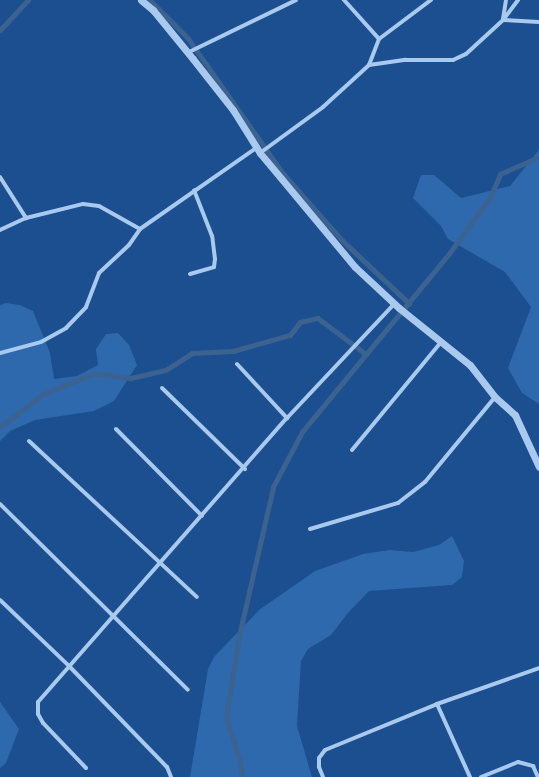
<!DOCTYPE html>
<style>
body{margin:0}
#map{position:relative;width:539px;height:777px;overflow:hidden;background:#1b4f8f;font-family:"Public Sans",sans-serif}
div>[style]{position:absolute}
.green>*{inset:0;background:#2e69ad}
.stream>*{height:4.5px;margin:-2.25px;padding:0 2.25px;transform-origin:2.25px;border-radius:2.25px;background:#3c6290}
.minor>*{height:4px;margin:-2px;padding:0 2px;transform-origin:2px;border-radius:2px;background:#a9c9ee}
.tertiary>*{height:7px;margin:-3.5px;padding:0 3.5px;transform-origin:3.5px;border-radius:3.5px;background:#a9c9ee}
span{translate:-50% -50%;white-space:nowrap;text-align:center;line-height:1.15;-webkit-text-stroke:4px #1b4f8f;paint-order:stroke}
</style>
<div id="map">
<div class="green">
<i style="clip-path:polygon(539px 150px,539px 404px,522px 393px,508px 368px,531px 307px,505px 272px,448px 239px,441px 226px,413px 198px,421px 175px,434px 175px,461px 198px,510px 186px)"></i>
<i style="clip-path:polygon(6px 303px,20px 305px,33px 311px,50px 353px,54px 379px,77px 376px,98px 365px,96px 349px,106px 334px,118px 333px,129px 345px,137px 365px,114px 401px,94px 411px,35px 420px,10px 431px,0 441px,0 305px)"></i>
<i style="clip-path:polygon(452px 536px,464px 561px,462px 577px,452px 585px,369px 591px,347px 614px,331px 635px,308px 649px,301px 661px,297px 726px,312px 777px,190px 777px,208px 669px,214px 657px,259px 610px,315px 571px,363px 554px,390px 550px,413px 552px,439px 545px)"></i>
<i style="clip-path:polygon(0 702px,19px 729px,6px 763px,0 768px)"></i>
</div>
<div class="stream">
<i style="left:150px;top:0;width:54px;rotate:45deg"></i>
<i style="left:188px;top:38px;width:165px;rotate:54.9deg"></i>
<i style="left:283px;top:173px;width:91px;rotate:48.6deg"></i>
<i style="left:343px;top:241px;width:91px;rotate:43.2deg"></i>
<i style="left:0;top:30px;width:41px;rotate:-47deg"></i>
<i style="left:0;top:427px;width:53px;rotate:-37.3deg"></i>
<i style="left:42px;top:395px;width:56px;rotate:-22.9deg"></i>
<i style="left:94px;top:373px;width:37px;rotate:8deg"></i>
<i style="left:131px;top:378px;width:36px;rotate:-13deg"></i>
<i style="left:166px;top:370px;width:31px;rotate:-33deg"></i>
<i style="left:192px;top:353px;width:41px;rotate:-2.8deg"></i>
<i style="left:233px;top:351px;width:59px;rotate:-15.7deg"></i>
<i style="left:290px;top:335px;width:16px;rotate:-52deg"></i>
<i style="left:300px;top:322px;width:18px;rotate:-13deg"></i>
<i style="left:318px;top:318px;width:60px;rotate:36.9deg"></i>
<i style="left:242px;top:777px;width:16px;rotate:-97deg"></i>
<i style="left:240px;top:761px;width:45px;rotate:-108deg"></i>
<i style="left:226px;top:718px;width:83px;rotate:-81deg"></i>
<i style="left:239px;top:636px;width:153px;rotate:-77.1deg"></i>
<i style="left:273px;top:487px;width:62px;rotate:-62.2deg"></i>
<i style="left:302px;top:432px;width:229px;rotate:-50.5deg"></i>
<i style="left:448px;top:255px;width:71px;rotate:-53.6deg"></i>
<i style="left:490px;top:198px;width:26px;rotate:-67deg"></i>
<i style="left:500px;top:174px;width:43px;rotate:-23.6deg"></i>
</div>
<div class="minor">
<i style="left:344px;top:0;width:52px;rotate:48.1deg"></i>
<i style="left:503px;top:19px;width:19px;rotate:-81deg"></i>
<i style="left:503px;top:20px;width:25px;rotate:-53deg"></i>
<i style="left:187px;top:53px;width:121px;rotate:-25.9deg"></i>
<i style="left:369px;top:65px;width:37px;rotate:-8deg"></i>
<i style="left:406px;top:60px;width:47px"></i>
<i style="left:453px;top:60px;width:14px;rotate:-25deg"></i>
<i style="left:466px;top:54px;width:50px;rotate:-42.6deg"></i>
<i style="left:503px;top:20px;width:36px;rotate:3deg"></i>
<i style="left:260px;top:153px;width:78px;rotate:-36.1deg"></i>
<i style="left:323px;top:107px;width:62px;rotate:-42.4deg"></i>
<i style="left:369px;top:65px;width:28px;rotate:-69deg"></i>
<i style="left:379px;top:39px;width:65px;rotate:-36.9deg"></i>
<i style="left:0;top:177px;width:49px;rotate:57.6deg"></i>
<i style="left:0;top:230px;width:29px;rotate:-25deg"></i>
<i style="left:26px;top:218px;width:59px;rotate:-13.8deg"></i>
<i style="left:83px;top:204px;width:16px;rotate:7deg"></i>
<i style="left:99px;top:206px;width:47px;rotate:29.3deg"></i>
<i style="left:190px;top:274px;width:25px;rotate:-16deg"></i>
<i style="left:214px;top:267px;width:8px;rotate:-83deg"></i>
<i style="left:215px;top:259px;width:23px;rotate:-97deg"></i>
<i style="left:212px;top:236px;width:49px;rotate:-111.4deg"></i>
<i style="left:0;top:353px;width:42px;rotate:-15deg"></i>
<i style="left:41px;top:342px;width:29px;rotate:-29deg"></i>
<i style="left:66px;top:328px;width:29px;rotate:-46deg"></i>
<i style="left:86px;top:307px;width:36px;rotate:-69deg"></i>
<i style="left:99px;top:273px;width:41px;rotate:-43deg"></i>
<i style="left:129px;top:245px;width:19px;rotate:-55deg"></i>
<i style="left:140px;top:229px;width:141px;rotate:-34.9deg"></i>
<i style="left:237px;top:364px;width:74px;rotate:47.2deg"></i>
<i style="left:162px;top:388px;width:116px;rotate:44.3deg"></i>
<i style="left:116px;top:429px;width:122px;rotate:45.3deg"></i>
<i style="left:29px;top:441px;width:229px;rotate:42.9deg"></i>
<i style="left:352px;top:450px;width:141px;rotate:-50.5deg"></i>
<i style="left:0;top:504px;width:264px;rotate:44.7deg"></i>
<i style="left:310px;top:529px;width:92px;rotate:-16.5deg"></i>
<i style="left:398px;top:503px;width:34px;rotate:-38deg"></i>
<i style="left:425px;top:482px;width:110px;rotate:-50.5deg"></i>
<i style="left:0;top:600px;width:95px;rotate:43.7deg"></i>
<i style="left:69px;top:666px;width:141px;rotate:45.9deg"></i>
<i style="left:167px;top:767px;width:11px;rotate:68deg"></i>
<i style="left:437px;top:704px;width:80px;rotate:65.7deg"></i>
<i style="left:86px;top:768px;width:62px;rotate:-133.7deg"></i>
<i style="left:43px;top:723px;width:10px;rotate:-119deg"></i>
<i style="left:38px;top:714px;width:12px;rotate:-90deg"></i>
<i style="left:38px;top:702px;width:378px;rotate:-48.8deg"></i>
<i style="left:287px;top:418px;width:156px;rotate:-46.8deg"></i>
<i style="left:323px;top:777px;width:11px;rotate:-112deg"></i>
<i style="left:319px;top:767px;width:9px;rotate:-90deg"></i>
<i style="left:319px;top:758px;width:10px;rotate:-53deg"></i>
<i style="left:325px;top:750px;width:121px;rotate:-22.3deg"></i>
<i style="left:437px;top:704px;width:108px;rotate:-19.4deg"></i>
<i style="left:481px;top:777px;width:40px;rotate:-22deg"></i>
<i style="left:518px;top:762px;width:16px;rotate:15deg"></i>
<i style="left:533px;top:766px;width:12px;rotate:66deg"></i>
</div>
<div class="tertiary">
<i style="left:141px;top:0;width:16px;rotate:40deg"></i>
<i style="left:153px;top:10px;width:63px;rotate:50.8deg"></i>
<i style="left:193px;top:59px;width:65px;rotate:51.9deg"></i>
<i style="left:233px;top:110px;width:51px;rotate:57.9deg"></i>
<i style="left:260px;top:153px;width:148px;rotate:50.2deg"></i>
<i style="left:355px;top:267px;width:60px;rotate:43deg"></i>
<i style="left:399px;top:308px;width:91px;rotate:38.8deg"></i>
<i style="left:470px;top:365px;width:41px;rotate:52deg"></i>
<i style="left:495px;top:397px;width:27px;rotate:42deg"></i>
<i style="left:515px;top:415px;width:57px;rotate:65.2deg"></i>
</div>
</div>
